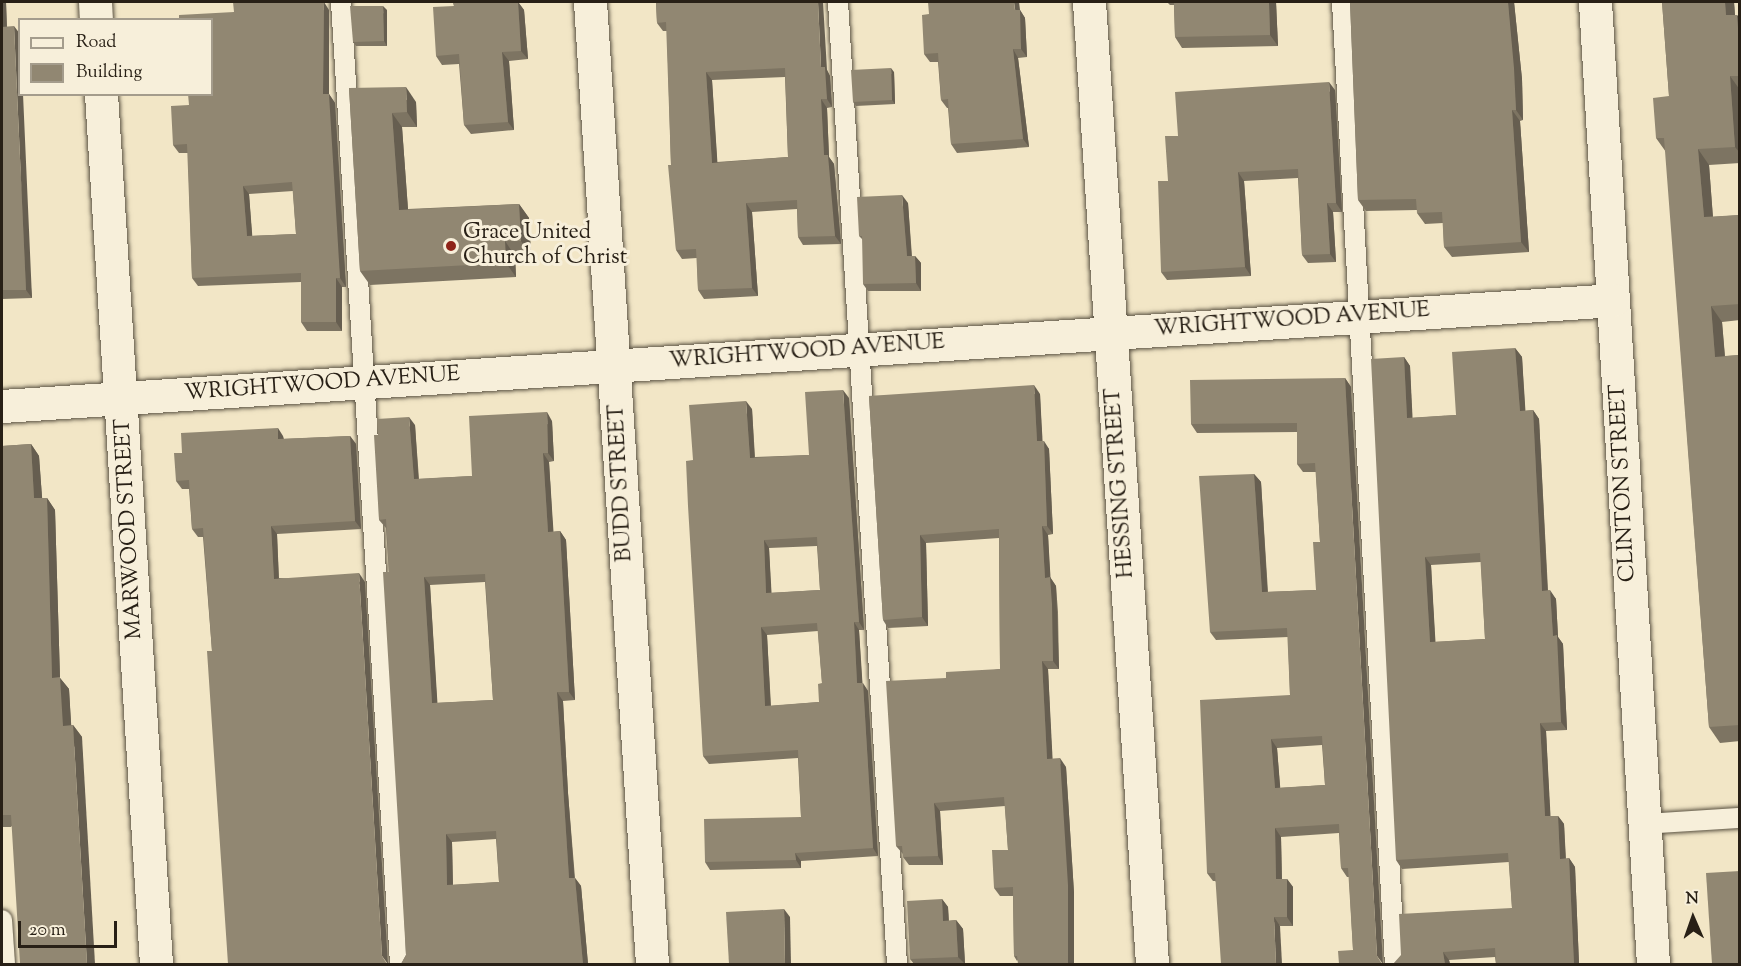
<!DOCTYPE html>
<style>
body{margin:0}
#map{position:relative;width:1741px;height:966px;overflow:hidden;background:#f2e6c6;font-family:"Sorts Mill Goudy",serif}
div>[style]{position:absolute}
.roads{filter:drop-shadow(0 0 2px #5a5242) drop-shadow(0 0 2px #5a5242)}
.lane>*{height:20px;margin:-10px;padding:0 10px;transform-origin:10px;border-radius:10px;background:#f7efda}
.street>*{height:33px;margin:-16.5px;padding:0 16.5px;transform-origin:16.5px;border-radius:16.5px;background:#f7efda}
.wall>*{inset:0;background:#7d7462}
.shaded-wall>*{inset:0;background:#665e50}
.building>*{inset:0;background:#918772}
.dots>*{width:16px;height:16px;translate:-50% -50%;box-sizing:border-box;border:3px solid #f7efda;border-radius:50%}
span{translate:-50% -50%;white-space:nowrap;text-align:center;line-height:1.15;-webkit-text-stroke:6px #f7efda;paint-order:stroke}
.poi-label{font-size:22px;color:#282016}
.left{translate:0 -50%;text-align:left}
.street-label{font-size:22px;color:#282016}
.frame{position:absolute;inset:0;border:3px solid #282016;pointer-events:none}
.legend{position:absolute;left:18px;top:18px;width:195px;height:78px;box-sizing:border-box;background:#f7efda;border:2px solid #a49c8c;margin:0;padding:8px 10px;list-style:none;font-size:18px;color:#282016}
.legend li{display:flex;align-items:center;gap:12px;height:30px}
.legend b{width:30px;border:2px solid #a49c8c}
.north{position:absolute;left:1663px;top:888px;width:60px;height:60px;-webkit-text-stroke:4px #f7efda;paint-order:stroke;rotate:358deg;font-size:16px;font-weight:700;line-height:24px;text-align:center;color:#282016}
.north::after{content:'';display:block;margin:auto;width:21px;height:27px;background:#282016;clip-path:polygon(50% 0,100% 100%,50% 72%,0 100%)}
.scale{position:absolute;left:18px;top:921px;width:99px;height:27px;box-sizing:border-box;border:3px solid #282016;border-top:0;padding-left:8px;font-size:18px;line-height:21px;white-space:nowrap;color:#282016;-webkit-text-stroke:4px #f7efda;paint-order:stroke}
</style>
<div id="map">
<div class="roads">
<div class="lane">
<i style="left:341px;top:2px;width:964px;rotate:86.49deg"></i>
<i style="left:838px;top:2px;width:964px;rotate:86.49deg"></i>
<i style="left:1342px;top:2px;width:963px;rotate:86.85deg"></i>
<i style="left:1644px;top:824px;width:96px;rotate:-3.6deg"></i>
<i style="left:2px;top:920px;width:44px;rotate:86.1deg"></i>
</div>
<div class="street">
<i style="left:95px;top:2px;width:18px;rotate:87deg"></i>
<i style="left:590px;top:2px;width:964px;rotate:86.31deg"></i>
<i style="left:1089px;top:2px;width:964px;rotate:86.25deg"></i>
<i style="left:1595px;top:2px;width:964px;rotate:86.55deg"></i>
<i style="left:101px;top:94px;width:872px;rotate:86.38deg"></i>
<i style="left:2px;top:406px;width:1614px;rotate:-3.76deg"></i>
</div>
</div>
<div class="wall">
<i style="clip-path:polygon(2px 2px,6px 2px,7px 26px,32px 298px,2px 299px)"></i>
<i style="clip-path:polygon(453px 2px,518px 2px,524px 10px,528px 59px,509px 61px,514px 130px,471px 134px,464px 125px,459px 64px,442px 65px,436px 56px,454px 6px)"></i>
<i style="clip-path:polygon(evenodd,656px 2px,827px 70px,830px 76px,832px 107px,827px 108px,829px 157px,834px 164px,841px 244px,803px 245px,798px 237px,797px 209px,752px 212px,758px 296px,704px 299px,698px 290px,697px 258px,682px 259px,676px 250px,671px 165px,667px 31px,663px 31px,657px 23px,656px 2px,785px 77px,788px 157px,717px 162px,712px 80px,785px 77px)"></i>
<i style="clip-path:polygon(1167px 2px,1276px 2px,1278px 46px,1182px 48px,1175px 37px,1174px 5px,1170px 5px)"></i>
<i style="clip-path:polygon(1350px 2px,1514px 2px,1522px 79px,1523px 120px,1520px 121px,1529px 252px,1452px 257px,1444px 247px,1443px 223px,1425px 224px,1417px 213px,1417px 210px,1366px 211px,1358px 200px)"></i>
<i style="clip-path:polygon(1662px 2px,1734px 2px,1735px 15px,1737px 15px,1740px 19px,1740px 163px,1709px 165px,1713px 217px,1740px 215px,1740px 320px,1722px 322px,1725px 356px,1740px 355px,1740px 741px,1720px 743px,1709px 727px,1666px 152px,1656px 138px,1669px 96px)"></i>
<i style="clip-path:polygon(evenodd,329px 10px,329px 94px,335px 103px,346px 287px,342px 287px,342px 331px,307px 331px,301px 322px,301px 282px,198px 286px,192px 278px,188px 153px,179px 153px,173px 145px,189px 105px,234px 12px,329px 10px,293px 191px,296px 234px,252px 236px,249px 194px,293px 191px)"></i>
<i style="clip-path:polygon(387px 10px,387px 46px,356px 46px,353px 42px)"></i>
<i style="clip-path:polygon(1020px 10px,1025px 18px,1027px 57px,1018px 58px,1029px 147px,957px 153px,951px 144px,948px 108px,947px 108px,941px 100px,938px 62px,930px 62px,924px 54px,929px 14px)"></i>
<i style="clip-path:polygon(894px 72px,895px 104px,856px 106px,853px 102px)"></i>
<i style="clip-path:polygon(349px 88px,416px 102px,417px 127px,402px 127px,408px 209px,519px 204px,529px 218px,531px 255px,515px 256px,516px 277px,370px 285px,360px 271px)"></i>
<i style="clip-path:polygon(1335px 90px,1342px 212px,1333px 212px,1336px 262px,1308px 263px,1302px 255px,1298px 178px,1244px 181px,1251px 276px,1167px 280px,1161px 272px,1168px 181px,1178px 136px)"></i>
<i style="clip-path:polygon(908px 203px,912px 256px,915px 256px,921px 263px,921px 291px,868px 291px,863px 284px,863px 240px,859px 236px)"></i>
<i style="clip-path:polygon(evenodd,1515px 348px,1522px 357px,1525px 411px,1533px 410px,1539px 419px,1548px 590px,1556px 599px,1558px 637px,1563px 644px,1567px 730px,1546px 731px,1550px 816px,1558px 816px,1564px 824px,1566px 859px,1569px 858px,1575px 867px,1579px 964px,1496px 964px,1495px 957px,1449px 960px,1450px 964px,1393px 964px,1512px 908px,1509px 862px,1402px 869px,1396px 860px,1404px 357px,1410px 366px,1412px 418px,1456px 415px,1515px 348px,1481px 562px,1485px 639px,1435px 642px,1431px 565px,1481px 562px)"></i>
<i style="clip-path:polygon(evenodd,1345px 378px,1351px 387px,1353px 950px,1349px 877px,1347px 877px,1341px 868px,1339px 833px,1281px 837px,1282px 879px,1287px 879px,1293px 887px,1293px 926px,1280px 926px,1215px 881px,1213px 881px,1207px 873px,1290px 695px,1288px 637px,1216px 640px,1210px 632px,1254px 474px,1261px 482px,1268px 592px,1316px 590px,1320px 542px,1316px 472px,1303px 472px,1297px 464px,1297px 432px,1197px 433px,1191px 424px,1345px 378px,1322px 745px,1325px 785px,1280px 788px,1277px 748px,1322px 745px)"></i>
<i style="clip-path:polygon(1040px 394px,1042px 441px,1049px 449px,1053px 534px,1048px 535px,1050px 577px,1056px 586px,1058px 612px,1059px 669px,1048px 669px,1052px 759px,1066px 767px,1074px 893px,1017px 961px,1014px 956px,1013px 896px,1000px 896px,994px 888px,1008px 850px,1005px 806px,940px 811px,943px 865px,909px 865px,903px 857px,903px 854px,896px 846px,946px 678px,1000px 669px,999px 538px,926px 543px,928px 626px,888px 628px,883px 620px,869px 396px)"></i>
<i style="clip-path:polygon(evenodd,849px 398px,864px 630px,859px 630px,862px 683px,868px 691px,878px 856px,801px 861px,801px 868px,710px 870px,705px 862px,801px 817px,798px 758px,709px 764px,703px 756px,693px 460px,752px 409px,755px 457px,809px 455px,849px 398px,817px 546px,820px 590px,771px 593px,769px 548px,817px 546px,849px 398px,818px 631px,822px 683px,819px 702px,771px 706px,767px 635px,818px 631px)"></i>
<i style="clip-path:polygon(evenodd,552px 421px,554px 461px,549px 462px,553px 532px,560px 531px,566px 540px,575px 700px,563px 701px,568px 793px,575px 878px,581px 886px,588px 964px,401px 964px,406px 955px,389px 572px,386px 528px,379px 520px,378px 435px,415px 425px,419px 479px,472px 476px,552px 421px,485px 582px,493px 700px,437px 703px,430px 585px,485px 582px,552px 421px,496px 839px,499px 882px,453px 885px,452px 842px,496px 839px)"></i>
<i style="clip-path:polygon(283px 436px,284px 439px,350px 436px,356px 444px,361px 529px,277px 534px,279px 578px,365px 582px,212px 651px,203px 537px,198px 537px,192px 529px,189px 489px,182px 489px,176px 481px,182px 453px)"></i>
<i style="clip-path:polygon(31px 444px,39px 456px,42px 498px,47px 498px,55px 510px,60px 678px,69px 689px,71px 725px,73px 725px,82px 737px,11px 827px,2px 827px,2px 446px)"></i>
<i style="clip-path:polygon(942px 899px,948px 907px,949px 921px,956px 920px,963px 929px,965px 964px,914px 964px,910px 959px)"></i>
</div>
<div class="shaded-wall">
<i style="clip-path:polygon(2px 2px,6px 2px,7px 35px,2px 27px)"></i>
<i style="clip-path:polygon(324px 2px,329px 10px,329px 94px,335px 103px,346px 287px,340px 278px,323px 94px)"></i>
<i style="clip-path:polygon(518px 2px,524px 10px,528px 59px,521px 51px)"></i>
<i style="clip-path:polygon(818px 2px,823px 2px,827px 70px,830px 76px,832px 107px,827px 99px,821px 67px)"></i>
<i style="clip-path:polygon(1014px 2px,1019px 2px,1020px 10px,1025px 18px,1027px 57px,1021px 49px)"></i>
<i style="clip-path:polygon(1269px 2px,1276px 2px,1278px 46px,1270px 35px)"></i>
<i style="clip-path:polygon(1508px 2px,1514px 2px,1522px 79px,1523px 120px,1516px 110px)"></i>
<i style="clip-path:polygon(1725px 2px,1734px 2px,1736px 31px,1726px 15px)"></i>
<i style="clip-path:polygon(383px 6px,387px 10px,387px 46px,384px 41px)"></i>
<i style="clip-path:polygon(1737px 15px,1740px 19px,1740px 54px)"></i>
<i style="clip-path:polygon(14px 26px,20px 34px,20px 94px,23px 94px,32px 298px,26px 290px)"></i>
<i style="clip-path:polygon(1013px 49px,1018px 58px,1029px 147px,1023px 139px)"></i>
<i style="clip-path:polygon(502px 52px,509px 61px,514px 130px,508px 122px)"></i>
<i style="clip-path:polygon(891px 68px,894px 72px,895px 104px,892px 100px)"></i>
<i style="clip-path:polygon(706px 72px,712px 80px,718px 171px,712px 163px)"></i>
<i style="clip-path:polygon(1730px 76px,1740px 90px,1740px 153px,1735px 147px)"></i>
<i style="clip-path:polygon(1329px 82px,1335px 90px,1342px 212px,1336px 203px)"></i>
<i style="clip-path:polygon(406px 87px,416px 102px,417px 127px,407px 112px)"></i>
<i style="clip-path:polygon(821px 99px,827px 108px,829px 157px,834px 164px,841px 244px,835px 236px,824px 155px)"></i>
<i style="clip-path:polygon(1512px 110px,1520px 121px,1529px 252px,1521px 242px)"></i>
<i style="clip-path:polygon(392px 113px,402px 127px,409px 224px,399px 210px)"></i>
<i style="clip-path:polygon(1698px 149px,1709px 165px,1714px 233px,1704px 217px)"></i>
<i style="clip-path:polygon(1238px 172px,1244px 181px,1251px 276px,1245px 267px)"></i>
<i style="clip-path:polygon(243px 186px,249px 194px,253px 245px,247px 236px)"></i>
<i style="clip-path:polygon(902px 195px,908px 203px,912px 263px,907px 256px)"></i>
<i style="clip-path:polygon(746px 203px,752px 212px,758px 296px,752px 288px)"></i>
<i style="clip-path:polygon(1327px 203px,1333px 212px,1336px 262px,1330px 254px)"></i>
<i style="clip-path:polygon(519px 204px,529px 218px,531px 255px,521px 241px)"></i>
<i style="clip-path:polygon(505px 241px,515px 256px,516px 277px,506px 263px)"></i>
<i style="clip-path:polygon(915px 256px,921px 263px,921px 291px,916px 283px)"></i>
<i style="clip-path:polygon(336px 278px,342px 287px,342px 331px,336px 322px)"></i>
<i style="clip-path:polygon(1711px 306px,1722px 322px,1726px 372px,1715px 357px)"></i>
<i style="clip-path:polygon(1515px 348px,1522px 357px,1526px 420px,1520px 411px)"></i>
<i style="clip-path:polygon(1404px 357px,1410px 366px,1413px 427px,1407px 418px)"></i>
<i style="clip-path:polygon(1345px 378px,1351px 387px,1383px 964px,1377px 956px)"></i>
<i style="clip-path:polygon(1034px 385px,1040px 394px,1043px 449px,1037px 441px)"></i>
<i style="clip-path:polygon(843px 390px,849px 398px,864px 630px,859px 622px)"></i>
<i style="clip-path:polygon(746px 401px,752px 409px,755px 466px,750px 458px)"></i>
<i style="clip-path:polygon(1533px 410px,1539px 419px,1548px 599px,1542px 591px)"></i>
<i style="clip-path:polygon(547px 412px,552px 421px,554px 461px,548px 453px)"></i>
<i style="clip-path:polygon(409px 417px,415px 425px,419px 488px,414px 479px)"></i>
<i style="clip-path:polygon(278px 428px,283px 436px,284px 448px,278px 439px)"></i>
<i style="clip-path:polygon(350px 436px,356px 444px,361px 529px,355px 521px)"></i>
<i style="clip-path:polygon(1044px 441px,1049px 449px,1053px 534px,1047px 526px)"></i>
<i style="clip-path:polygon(31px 444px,39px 456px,43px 510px,34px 498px)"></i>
<i style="clip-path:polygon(543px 453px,549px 462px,554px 540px,548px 532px)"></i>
<i style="clip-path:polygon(1254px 474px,1261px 482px,1268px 601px,1262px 592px)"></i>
<i style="clip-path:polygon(47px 498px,55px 510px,60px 678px,69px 689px,72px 738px,63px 726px,52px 678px)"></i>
<i style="clip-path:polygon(271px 526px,277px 534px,279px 587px,274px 579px)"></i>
<i style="clip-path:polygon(1042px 526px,1048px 535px,1051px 586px,1045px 578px)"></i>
<i style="clip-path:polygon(560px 531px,566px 540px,575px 700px,569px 692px)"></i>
<i style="clip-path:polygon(920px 535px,926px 543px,928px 626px,922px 617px)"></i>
<i style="clip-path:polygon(764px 540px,769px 548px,772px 601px,766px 593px)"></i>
<i style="clip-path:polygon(1425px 557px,1431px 565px,1436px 651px,1430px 642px)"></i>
<i style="clip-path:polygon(359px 573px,365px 582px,388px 964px,382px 956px)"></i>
<i style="clip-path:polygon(424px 577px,430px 585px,438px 712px,432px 703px)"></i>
<i style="clip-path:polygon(1050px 577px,1056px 586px,1059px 669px,1053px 661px)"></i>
<i style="clip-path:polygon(1550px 590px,1556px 599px,1558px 637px,1563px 644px,1567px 730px,1561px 722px,1553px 636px)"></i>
<i style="clip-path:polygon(854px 622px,859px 630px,863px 691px,857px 683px)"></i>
<i style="clip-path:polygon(761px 627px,767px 635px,771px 714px,765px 706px)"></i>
<i style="clip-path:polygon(1042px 661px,1048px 669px,1053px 767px,1047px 759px)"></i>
<i style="clip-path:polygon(863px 683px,868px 691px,878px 856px,873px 848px)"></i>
<i style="clip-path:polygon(557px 692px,563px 701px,568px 793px,575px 886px,569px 878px)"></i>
<i style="clip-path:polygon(1540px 723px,1546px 731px,1551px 825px,1545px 816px)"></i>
<i style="clip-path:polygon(73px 725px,82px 737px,95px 964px,87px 964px)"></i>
<i style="clip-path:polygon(1271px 739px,1277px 748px,1281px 797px,1275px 788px)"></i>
<i style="clip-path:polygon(1060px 758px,1066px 767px,1074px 893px,1074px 964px,1068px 964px)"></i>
<i style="clip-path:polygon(934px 803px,940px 811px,943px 865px,938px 856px)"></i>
<i style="clip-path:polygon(1558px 816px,1564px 824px,1566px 868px,1560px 859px)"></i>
<i style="clip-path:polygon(1275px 828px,1281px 837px,1282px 887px,1276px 879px)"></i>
<i style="clip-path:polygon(446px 834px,452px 842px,453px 893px,447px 885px)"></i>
<i style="clip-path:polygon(795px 853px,801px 861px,801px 868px,796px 860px)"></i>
<i style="clip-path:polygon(1569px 858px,1575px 867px,1579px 964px,1574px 964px)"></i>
<i style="clip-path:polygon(575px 878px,581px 886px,588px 964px,583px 964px)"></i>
<i style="clip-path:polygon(1287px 879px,1293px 887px,1293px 926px,1287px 917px)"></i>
<i style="clip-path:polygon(942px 899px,948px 907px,949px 930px,943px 921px)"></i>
<i style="clip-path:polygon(784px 909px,790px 917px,791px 964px,785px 964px)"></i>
<i style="clip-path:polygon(1274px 917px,1280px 926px,1282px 964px,1276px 964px)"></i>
<i style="clip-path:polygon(956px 920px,963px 929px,965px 964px,958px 957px)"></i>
<i style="clip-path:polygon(1443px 952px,1449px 960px,1450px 964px,1445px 964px)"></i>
</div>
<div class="building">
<i style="clip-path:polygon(evenodd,233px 2px,324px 2px,323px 94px,329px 94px,340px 278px,336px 278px,336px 322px,301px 322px,301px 273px,192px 278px,187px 144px,173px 145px,171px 106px,189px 105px,188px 94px,212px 94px,212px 20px,179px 20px,179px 15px,234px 12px,233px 2px,292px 182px,296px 234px,247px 236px,243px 186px,292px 182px)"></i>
<i style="clip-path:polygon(453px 2px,518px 2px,521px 51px,502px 52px,508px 122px,464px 125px,459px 54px,436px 56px,433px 7px,454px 6px)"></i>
<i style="clip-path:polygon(evenodd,656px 2px,818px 2px,821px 67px,825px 67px,827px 99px,821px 99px,824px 155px,828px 155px,835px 236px,798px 237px,797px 200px,746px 203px,752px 288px,698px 290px,696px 249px,676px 250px,668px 165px,671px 165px,666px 22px,657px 23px,656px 2px,785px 68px,788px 157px,712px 163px,706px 72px,785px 68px)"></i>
<i style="clip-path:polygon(928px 2px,1014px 2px,1015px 10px,1020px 10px,1021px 49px,1013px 49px,1023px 139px,951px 144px,948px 99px,941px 100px,938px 53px,924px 54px,922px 15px,929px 14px)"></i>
<i style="clip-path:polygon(1174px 2px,1269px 2px,1270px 35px,1175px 37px)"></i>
<i style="clip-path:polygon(1350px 2px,1508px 2px,1514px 68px,1516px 110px,1512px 110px,1521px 242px,1444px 247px,1442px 212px,1417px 213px,1416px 199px,1358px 200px)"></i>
<i style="clip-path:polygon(1662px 2px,1725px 2px,1726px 15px,1737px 15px,1740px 54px,1740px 76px,1730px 76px,1735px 147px,1698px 149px,1704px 217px,1740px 215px,1740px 304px,1711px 306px,1715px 357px,1740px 355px,1740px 725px,1709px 727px,1664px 138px,1656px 138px,1653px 98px,1669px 96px)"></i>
<i style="clip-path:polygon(350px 6px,383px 6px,384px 41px,353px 42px)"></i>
<i style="clip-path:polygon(14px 26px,26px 290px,2px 290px,2px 27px)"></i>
<i style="clip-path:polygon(891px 68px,892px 100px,853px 102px,851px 70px)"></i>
<i style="clip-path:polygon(1329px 82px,1336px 203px,1327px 203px,1330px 254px,1302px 255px,1298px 169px,1238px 172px,1245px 267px,1161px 272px,1158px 181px,1168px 181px,1165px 136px,1178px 136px,1175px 92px)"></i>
<i style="clip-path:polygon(406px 87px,407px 112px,392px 113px,399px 210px,519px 204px,521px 241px,505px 241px,506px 263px,360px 271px,349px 88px)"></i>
<i style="clip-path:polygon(902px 195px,907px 256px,915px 256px,916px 283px,863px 284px,862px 236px,859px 236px,857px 197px)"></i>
<i style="clip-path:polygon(evenodd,1515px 348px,1520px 411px,1533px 410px,1542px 591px,1550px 590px,1553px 636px,1557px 635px,1561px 722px,1540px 723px,1545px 816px,1558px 816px,1560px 859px,1569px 858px,1574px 964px,1496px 964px,1495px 948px,1443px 952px,1445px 964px,1393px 964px,1401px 955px,1399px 914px,1512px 908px,1508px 853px,1396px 860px,1371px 359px,1404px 357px,1407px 418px,1456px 415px,1452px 352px,1515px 348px,1480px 553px,1485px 639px,1430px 642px,1425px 557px,1480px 553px)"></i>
<i style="clip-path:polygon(evenodd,1345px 378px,1377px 956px,1382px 964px,1339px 964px,1338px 951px,1353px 950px,1348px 868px,1341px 868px,1339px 824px,1275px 828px,1276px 879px,1287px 879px,1287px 917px,1274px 917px,1276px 964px,1221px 964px,1215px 873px,1207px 873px,1200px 700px,1290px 695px,1287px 628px,1210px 632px,1199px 476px,1254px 474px,1262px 592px,1316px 590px,1313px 542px,1320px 542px,1315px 463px,1297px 464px,1297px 423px,1191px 424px,1190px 380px,1345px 378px,1322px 736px,1325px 785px,1275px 788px,1271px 739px,1322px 736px)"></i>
<i style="clip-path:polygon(1034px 385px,1037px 441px,1044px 441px,1047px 526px,1042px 526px,1045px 578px,1050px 577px,1052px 604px,1053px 661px,1042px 661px,1047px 759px,1060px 758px,1068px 885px,1068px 964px,1018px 964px,1017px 956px,1014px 956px,1013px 887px,994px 888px,992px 850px,1008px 850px,1004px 797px,934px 803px,938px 856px,903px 857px,902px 846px,896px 846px,886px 681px,946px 678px,946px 672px,1000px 669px,999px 529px,920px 535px,922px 617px,883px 620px,869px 396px)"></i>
<i style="clip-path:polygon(evenodd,843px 390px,859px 622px,854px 622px,857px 683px,863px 683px,873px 848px,795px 853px,796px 860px,705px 862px,704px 819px,801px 817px,798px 750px,703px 756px,688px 506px,686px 461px,693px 460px,689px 405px,746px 401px,750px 458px,809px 455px,805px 392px,843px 390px,817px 537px,820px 590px,766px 593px,764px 540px,817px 537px,843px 390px,817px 623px,822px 683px,818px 684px,819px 702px,765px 706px,761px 627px,817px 623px)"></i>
<i style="clip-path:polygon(evenodd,547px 412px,548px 453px,543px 453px,548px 532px,560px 531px,569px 692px,557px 692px,569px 878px,575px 878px,583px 964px,401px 964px,406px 955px,383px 572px,389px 572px,386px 519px,379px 520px,374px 435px,378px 435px,377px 419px,409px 417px,414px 479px,472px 476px,469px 416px,547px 412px,485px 574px,493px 700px,432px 703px,424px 577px,485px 574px,547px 412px,496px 831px,499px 882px,447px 885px,446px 834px,496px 831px)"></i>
<i style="clip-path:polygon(278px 428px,278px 439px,350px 436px,355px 521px,271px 526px,274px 579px,359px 573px,382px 956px,387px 964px,228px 964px,207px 651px,212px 651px,203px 528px,192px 529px,189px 480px,176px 481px,174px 453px,182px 453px,181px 433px)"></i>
<i style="clip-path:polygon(31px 444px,34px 498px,47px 498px,52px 678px,60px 677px,63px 726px,73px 725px,87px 964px,20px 964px,11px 815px,2px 815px,2px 446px)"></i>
<i style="clip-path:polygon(1740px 871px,1740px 964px,1712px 964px,1706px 873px)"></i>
<i style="clip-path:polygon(942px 899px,943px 921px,956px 920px,958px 957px,910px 959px,907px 901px)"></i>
<i style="clip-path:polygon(784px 909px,785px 964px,729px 964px,726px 912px)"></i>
</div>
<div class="dots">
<i style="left:451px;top:246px;background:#8f2418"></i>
</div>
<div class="poi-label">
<span class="left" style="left:463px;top:246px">Grace United<br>Church of Christ</span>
</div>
<div class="street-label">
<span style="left:1292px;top:321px;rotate:-4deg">WRIGHTWOOD AVENUE</span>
<span style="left:807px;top:353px;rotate:-4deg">WRIGHTWOOD AVENUE</span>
<span style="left:322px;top:385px;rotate:-4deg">WRIGHTWOOD AVENUE</span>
<span style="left:622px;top:483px;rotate:-93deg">BUDD STREET</span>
<span style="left:1121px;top:483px;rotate:-94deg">HESSING STREET</span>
<span style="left:1624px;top:483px;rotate:-93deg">CLINTON STREET</span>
<span style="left:130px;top:529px;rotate:-93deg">MARWOOD STREET</span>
</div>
<div class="frame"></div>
<ul class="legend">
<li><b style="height:8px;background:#f7efda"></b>Road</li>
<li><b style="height:16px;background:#918772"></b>Building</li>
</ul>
<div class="north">N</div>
<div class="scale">20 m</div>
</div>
